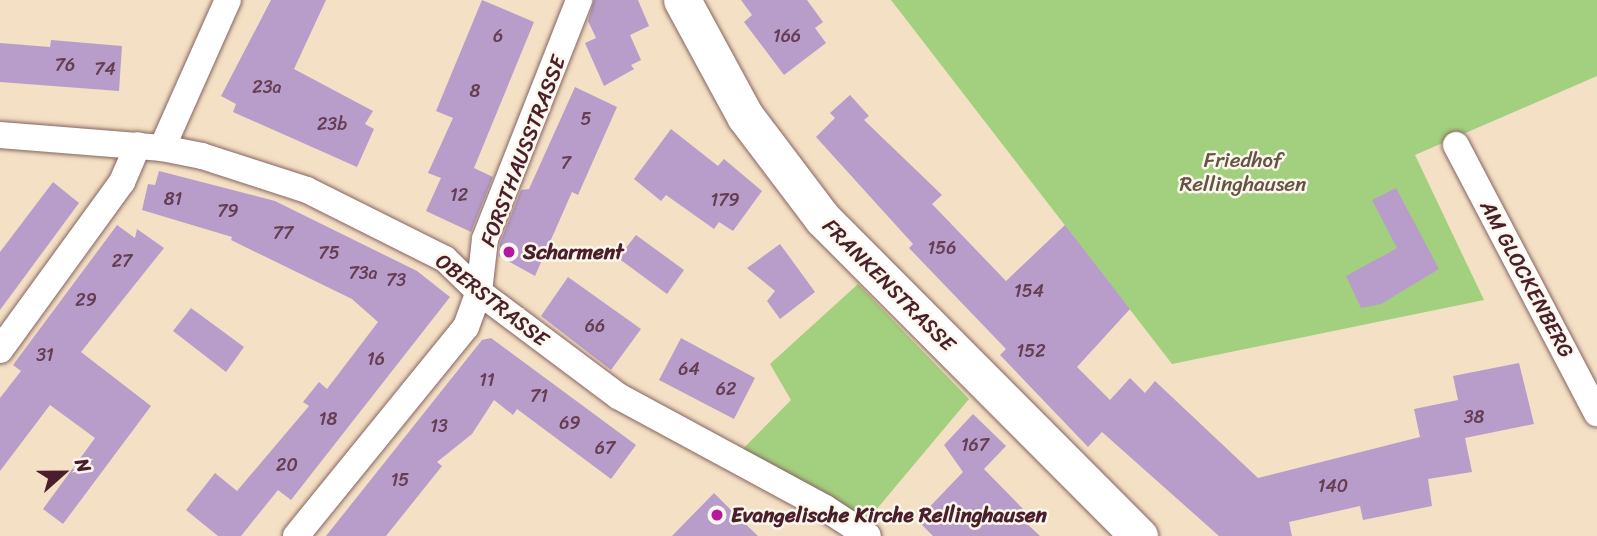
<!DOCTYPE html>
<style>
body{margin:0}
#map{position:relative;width:1597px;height:536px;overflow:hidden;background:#f4e0c4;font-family:Sriracha,sans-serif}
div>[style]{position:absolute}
.green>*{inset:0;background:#a3d07e}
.building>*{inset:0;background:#b89dcb}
.roads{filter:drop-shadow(0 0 2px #866361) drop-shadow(0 0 2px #866361)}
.minor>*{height:26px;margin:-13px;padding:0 13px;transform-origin:13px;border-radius:13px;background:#fff}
.secondary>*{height:37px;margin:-18.5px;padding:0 18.5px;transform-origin:18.5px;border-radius:18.5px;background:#fff}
.dots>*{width:19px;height:19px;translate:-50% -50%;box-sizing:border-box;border:4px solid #fbf7ec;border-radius:50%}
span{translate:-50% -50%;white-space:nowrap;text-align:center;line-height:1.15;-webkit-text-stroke:5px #fbf7ec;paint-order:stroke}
.number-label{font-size:18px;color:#663e53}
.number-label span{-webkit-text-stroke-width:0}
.street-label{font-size:21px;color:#4a1f2b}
.park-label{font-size:21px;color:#655444}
.poi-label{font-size:21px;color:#4a1f2b;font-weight:700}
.left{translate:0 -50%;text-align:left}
.north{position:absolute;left:28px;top:438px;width:70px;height:70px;-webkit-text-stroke:5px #fbf7ec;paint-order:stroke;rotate:69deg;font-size:19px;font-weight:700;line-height:28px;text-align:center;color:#4a1f2b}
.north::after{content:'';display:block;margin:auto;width:24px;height:32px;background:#4a1f2b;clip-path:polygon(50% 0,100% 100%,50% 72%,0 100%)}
</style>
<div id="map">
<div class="green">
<i style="clip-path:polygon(891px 0,1597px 0,1597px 76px,1415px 155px,1484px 300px,1172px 364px)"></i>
<i style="clip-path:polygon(858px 284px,969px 399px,860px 529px,734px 458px,791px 400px,770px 364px)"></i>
</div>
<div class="building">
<i style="clip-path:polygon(271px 0,326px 0,294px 69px,373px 111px,365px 124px,374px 129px,357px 167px,233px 112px,236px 104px,221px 96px)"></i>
<i style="clip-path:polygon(482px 0,534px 22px,474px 168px,493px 177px,471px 232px,426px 211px,441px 178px,428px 173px,453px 118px,436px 111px)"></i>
<i style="clip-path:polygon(594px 0,638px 0,649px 26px,630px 35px,641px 60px,631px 65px,634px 69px,604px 86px,585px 43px,596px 38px,588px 21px)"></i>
<i style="clip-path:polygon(741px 0,807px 0,823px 22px,815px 28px,826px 43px,784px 75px,744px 22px,752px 15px)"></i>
<i style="clip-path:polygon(51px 40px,122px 46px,119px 91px,0 82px,0 43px,50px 47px)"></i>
<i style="clip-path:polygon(575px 87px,617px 107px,578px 195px,572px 192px,535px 276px,499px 256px,500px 243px,521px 190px,529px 189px)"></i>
<i style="clip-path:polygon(850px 95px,869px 116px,864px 120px,942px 195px,932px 204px,1006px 281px,1065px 225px,1130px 309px,1077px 367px,1110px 400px,1130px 378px,1145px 393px,1155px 381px,1258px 478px,1420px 437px,1414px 409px,1458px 400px,1453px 376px,1519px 363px,1534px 424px,1465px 438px,1472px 472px,1428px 479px,1432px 506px,1363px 520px,1360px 506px,1289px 522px,1292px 536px,1219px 536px,1102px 432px,1088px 447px,1000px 355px,1006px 349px,909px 248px,913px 244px,816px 137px,835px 118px,830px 113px)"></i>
<i style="clip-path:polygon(671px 129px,718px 166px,724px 159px,762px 191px,733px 231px,719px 222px,714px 229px,666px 195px,661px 201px,634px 179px)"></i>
<i style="clip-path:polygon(159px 171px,275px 201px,417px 271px,450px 297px,291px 500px,278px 490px,241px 536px,218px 536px,186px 510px,215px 473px,237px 491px,309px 406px,303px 402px,319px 382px,327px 389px,378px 322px,352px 299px,231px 240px,232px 237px,142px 210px,148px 184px,155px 185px)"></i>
<i style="clip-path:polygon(53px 182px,79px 203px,0 310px,0 252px)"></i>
<i style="clip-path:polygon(1396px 188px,1439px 269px,1381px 304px,1361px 308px,1346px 276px,1397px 248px,1372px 200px)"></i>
<i style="clip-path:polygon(117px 225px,135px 238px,137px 229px,164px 248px,81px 352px,151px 406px,63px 524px,43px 509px,95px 438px,50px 405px,0 471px,0 398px,21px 371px,13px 365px)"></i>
<i style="clip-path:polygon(636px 235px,684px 270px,667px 294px,618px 258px)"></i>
<i style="clip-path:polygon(780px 244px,815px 292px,780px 319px,767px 301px,775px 291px,747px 268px)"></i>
<i style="clip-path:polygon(568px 277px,641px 329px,611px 370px,541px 316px)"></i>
<i style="clip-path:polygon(191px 308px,244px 347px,226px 372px,173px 331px)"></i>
<i style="clip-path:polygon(491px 338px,636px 445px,611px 479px,517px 409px,513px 415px,494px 400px,472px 434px,437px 462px,442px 466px,386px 536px,326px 536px,482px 340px)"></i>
<i style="clip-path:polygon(681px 338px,755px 378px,734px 419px,659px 380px)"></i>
<i style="clip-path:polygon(973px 414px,1006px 446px,984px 469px,1029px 515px,1023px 520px,1040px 536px,933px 536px,917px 520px,963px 472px,944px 445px)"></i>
<i style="clip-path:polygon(714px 493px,735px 514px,758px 536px,672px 536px)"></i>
</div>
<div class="roads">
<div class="minor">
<i style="left:0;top:135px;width:163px;rotate:4.6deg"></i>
<i style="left:162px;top:148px;width:41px;rotate:11.3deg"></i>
<i style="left:202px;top:156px;width:110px;rotate:17.9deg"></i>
<i style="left:307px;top:190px;width:154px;rotate:26.6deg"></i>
<i style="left:445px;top:259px;width:47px;rotate:44.1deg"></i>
<i style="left:479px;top:292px;width:174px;rotate:36.8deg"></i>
<i style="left:618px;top:396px;width:235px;rotate:28.4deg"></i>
<i style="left:825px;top:508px;width:51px;rotate:33.1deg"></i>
<i style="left:1456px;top:145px;width:303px;rotate:62.3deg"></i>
<i style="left:162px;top:148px;width:162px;rotate:-66deg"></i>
<i style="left:0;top:350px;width:208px;rotate:-54deg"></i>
<i style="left:122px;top:182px;width:40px;rotate:-66.6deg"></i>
<i style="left:296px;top:536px;width:269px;rotate:-50.9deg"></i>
<i style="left:466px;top:327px;width:37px;rotate:-70deg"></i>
<i style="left:479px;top:292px;width:53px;rotate:-83.5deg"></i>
<i style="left:485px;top:239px;width:257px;rotate:-68.5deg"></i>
</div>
<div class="secondary">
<i style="left:682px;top:0;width:132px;rotate:61.5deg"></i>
<i style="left:745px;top:116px;width:129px;rotate:52.9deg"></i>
<i style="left:823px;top:219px;width:448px;rotate:45.1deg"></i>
</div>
</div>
<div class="dots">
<i style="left:509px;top:252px;background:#b5179e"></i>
<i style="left:717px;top:515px;background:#b5179e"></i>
</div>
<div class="number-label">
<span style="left:498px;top:36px">6</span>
<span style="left:787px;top:36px">166</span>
<span style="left:65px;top:65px">76</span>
<span style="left:105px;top:69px">74</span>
<span style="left:267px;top:87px">23a</span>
<span style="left:475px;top:91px">8</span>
<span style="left:586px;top:119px">5</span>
<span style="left:332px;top:124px">23b</span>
<span style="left:566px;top:163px">7</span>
<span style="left:459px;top:195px">12</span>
<span style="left:173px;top:199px">81</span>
<span style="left:725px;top:200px">179</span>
<span style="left:228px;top:211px">79</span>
<span style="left:283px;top:233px">77</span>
<span style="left:942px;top:248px">156</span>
<span style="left:329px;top:253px">75</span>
<span style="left:122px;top:261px">27</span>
<span style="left:363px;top:273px">73a</span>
<span style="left:396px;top:280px">73</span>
<span style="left:1029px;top:291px">154</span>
<span style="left:86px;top:300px">29</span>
<span style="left:595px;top:326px">66</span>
<span style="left:1031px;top:351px">152</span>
<span style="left:45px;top:355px">31</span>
<span style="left:376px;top:359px">16</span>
<span style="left:689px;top:369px">64</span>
<span style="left:487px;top:380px">11</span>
<span style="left:726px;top:389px">62</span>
<span style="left:539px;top:396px">71</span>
<span style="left:1474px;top:417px">38</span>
<span style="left:328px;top:419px">18</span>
<span style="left:570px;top:423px">69</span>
<span style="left:439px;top:426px">13</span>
<span style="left:975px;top:445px">167</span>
<span style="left:605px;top:448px">67</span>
<span style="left:287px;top:465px">20</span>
<span style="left:400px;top:480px">15</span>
<span style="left:1333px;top:486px">140</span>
</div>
<div class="street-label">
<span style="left:523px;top:151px;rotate:-69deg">FORSTHAUSSTRASSE</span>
<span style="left:1527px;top:279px;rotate:62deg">AM GLOCKENBERG</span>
<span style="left:889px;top:285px;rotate:45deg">FRANKENSTRASSE</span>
<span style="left:492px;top:300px;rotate:38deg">OBERSTRASSE</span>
</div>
<div class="park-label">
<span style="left:1243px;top:172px">Friedhof<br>Rellinghausen</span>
</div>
<div class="poi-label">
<span class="left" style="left:523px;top:252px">Scharment</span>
<span class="left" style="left:731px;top:515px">Evangelische Kirche Rellinghausen</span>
</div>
<div class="north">N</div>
</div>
